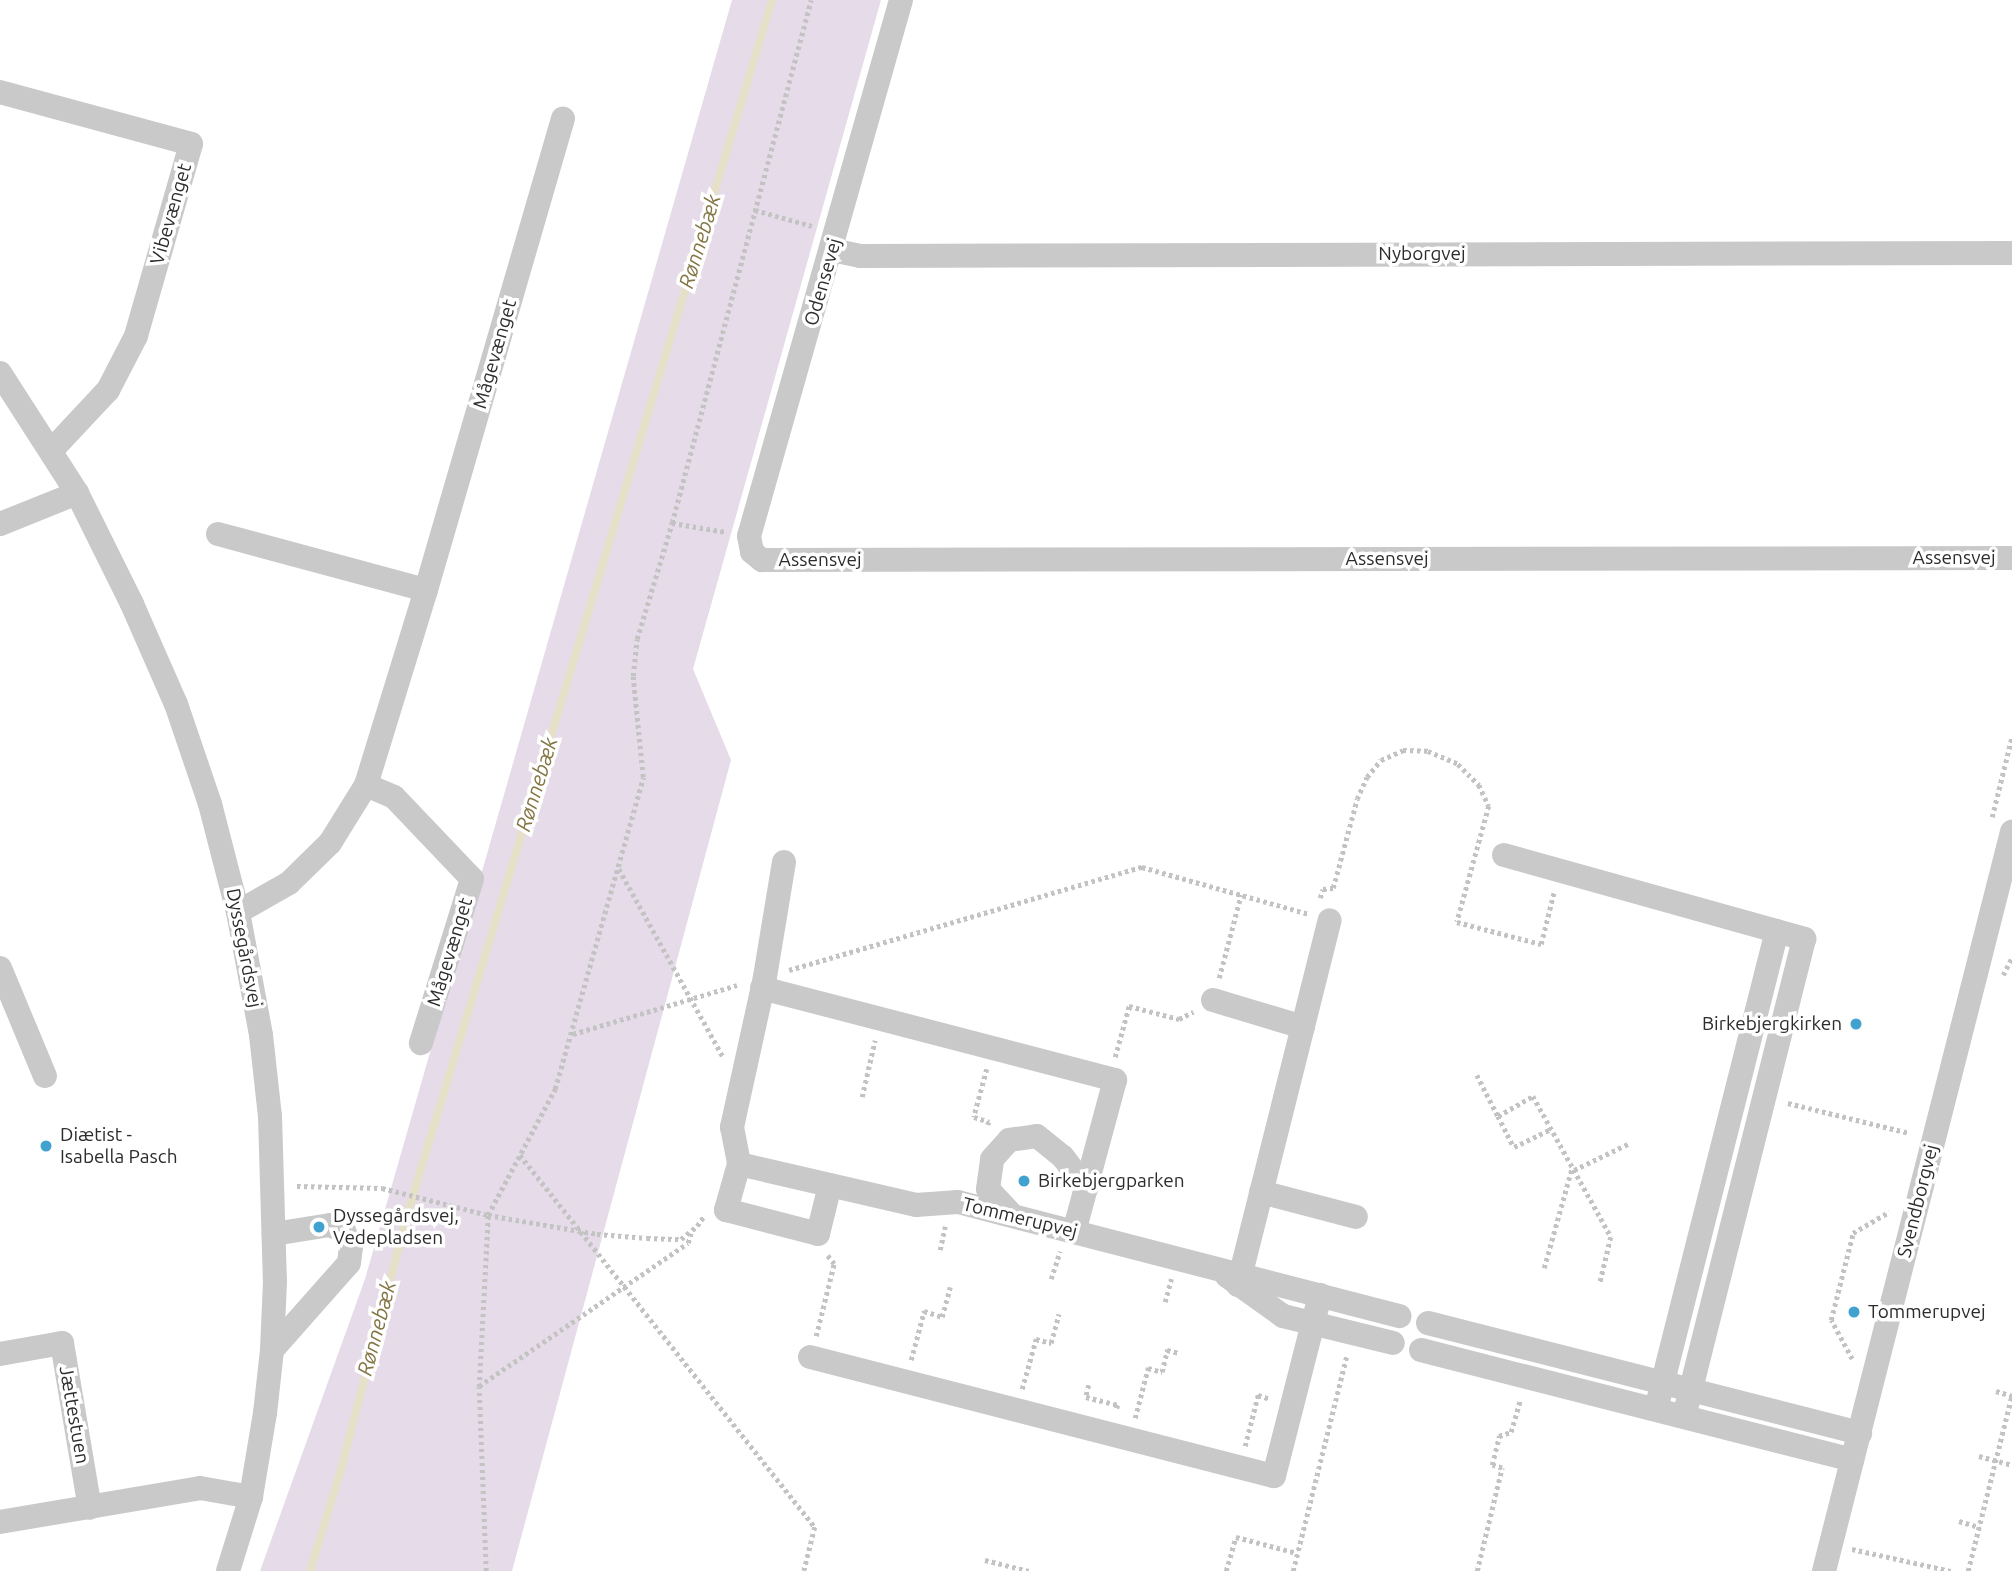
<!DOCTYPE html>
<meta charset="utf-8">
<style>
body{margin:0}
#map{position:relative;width:2012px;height:1571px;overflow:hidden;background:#fff;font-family:Ubuntu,sans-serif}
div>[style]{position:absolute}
.green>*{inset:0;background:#e6dbe8}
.stream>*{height:8px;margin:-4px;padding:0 4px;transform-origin:4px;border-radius:4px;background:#e6e0c9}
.path>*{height:4.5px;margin-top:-2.25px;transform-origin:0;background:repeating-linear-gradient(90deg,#c3c3c3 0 3.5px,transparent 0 7px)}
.minor>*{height:24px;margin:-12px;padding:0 12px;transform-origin:12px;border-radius:12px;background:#c9c9c9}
.dots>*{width:19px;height:19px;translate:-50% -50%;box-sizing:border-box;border:4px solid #fff;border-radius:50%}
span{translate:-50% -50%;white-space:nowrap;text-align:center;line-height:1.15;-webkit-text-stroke:7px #fff;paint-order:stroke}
.street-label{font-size:19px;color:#2c2c2c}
.poi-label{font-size:19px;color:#2c2c2c}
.right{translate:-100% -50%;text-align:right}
.left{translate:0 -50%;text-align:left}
.water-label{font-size:21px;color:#847644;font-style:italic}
</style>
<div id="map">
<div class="green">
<i style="clip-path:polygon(732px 0,881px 0,693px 669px,731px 760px,512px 1571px,260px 1571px,365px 1279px)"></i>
</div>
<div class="stream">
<i style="left:310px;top:1571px;width:102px;rotate:-73deg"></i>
<i style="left:340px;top:1473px;width:270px;rotate:-75.4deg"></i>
<i style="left:408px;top:1212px;width:1265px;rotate:-73.28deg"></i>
</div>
<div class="path">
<i style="left:755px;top:210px;width:59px;rotate:15.7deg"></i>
<i style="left:672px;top:523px;width:55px;rotate:9.5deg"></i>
<i style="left:1992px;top:817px;width:83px;rotate:-76.1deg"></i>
<i style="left:619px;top:869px;width:215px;rotate:61deg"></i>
<i style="left:1320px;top:898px;width:9px;rotate:-72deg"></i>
<i style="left:1323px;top:889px;width:10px;rotate:-6deg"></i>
<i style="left:1333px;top:888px;width:92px;rotate:-74.9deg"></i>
<i style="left:1357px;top:799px;width:24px;rotate:-66deg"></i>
<i style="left:1367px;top:777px;width:22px;rotate:-51deg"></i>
<i style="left:1381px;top:760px;width:24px;rotate:-24deg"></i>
<i style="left:1403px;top:750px;width:25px;rotate:2deg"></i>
<i style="left:1428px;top:751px;width:33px;rotate:23deg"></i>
<i style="left:1458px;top:764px;width:30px;rotate:45deg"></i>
<i style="left:1479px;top:785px;width:23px;rotate:65deg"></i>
<i style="left:1489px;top:806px;width:120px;rotate:105.4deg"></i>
<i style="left:1457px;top:922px;width:87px;rotate:14.7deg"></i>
<i style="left:1541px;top:944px;width:54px;rotate:-76deg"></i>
<i style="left:789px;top:970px;width:368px;rotate:-16.3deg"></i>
<i style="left:1142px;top:867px;width:173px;rotate:15.7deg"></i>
<i style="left:2003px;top:975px;width:20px;rotate:-63deg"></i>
<i style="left:1219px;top:978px;width:86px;rotate:-75.2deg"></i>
<i style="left:573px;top:1034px;width:171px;rotate:-16.6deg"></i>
<i style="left:1115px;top:1057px;width:53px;rotate:-74.6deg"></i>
<i style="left:1129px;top:1006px;width:52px;rotate:14.6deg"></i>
<i style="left:1179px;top:1019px;width:16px;rotate:-27deg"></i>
<i style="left:987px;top:1069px;width:50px;rotate:105.2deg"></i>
<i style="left:974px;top:1117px;width:16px;rotate:18deg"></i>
<i style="left:989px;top:1122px;width:3px;rotate:108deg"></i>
<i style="left:1477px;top:1075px;width:46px;rotate:62.9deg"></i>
<i style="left:1498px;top:1116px;width:40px;rotate:-29.7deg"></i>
<i style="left:1533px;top:1096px;width:161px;rotate:61deg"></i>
<i style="left:1611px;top:1237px;width:47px;rotate:103.4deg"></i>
<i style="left:862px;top:1097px;width:58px;rotate:-77.2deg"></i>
<i style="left:1788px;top:1103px;width:125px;rotate:13.9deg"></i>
<i style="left:1498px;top:1116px;width:35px;rotate:63deg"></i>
<i style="left:1514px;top:1147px;width:41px;rotate:-25.9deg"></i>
<i style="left:520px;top:1155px;width:475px;rotate:51.6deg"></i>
<i style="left:815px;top:1527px;width:45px;rotate:104deg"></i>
<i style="left:1574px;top:1170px;width:62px;rotate:-25.7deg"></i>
<i style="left:297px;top:1186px;width:85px;rotate:1.3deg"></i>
<i style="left:382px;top:1188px;width:109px;rotate:14.3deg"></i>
<i style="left:488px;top:1215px;width:111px;rotate:9.9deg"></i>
<i style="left:597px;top:1234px;width:50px;rotate:4.6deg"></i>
<i style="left:647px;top:1238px;width:34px;rotate:2deg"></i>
<i style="left:681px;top:1239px;width:21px;rotate:-39deg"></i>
<i style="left:697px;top:1226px;width:12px;rotate:-55deg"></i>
<i style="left:940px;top:1250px;width:24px;rotate:-78deg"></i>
<i style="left:1544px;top:1268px;width:104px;rotate:-74.4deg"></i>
<i style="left:1051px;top:1279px;width:29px;rotate:-72deg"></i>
<i style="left:1165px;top:1302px;width:24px;rotate:-75deg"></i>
<i style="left:816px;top:1336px;width:74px;rotate:-76deg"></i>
<i style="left:834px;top:1264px;width:11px;rotate:-128deg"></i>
<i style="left:1852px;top:1359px;width:44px;rotate:-118.3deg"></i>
<i style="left:1831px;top:1320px;width:90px;rotate:-75.8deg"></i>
<i style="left:1853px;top:1233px;width:42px;rotate:-30.3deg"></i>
<i style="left:911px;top:1360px;width:51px;rotate:-75.1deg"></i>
<i style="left:924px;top:1311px;width:19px;rotate:18deg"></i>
<i style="left:942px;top:1317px;width:31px;rotate:-75deg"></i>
<i style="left:1089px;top:1385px;width:12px;rotate:104deg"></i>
<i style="left:1086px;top:1397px;width:33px;rotate:14deg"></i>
<i style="left:1118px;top:1405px;width:6px;rotate:108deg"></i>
<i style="left:479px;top:1386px;width:253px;rotate:-34.4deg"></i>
<i style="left:688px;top:1243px;width:10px;rotate:-73deg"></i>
<i style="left:1022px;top:1389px;width:52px;rotate:-74.4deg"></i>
<i style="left:1036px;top:1339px;width:16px;rotate:15deg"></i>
<i style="left:1051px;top:1343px;width:30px;rotate:-75deg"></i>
<i style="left:1996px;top:1391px;width:17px;rotate:17deg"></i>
<i style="left:1135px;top:1418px;width:52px;rotate:-75.4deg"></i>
<i style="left:1148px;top:1368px;width:15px;rotate:16deg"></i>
<i style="left:1162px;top:1372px;width:23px;rotate:-77deg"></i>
<i style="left:1167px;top:1350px;width:12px;rotate:14deg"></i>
<i style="left:1245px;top:1446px;width:53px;rotate:-75.7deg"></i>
<i style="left:1258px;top:1395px;width:13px;rotate:18deg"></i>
<i style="left:1979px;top:1456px;width:34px;rotate:15deg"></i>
<i style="left:1959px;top:1521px;width:21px;rotate:17deg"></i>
<i style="left:1852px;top:1549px;width:101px;rotate:12.5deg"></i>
<i style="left:985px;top:1560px;width:45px;rotate:14deg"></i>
<i style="left:486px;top:1571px;width:184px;rotate:-92.2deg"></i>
<i style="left:479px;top:1387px;width:172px;rotate:-87deg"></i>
<i style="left:488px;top:1215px;width:143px;rotate:-62deg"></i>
<i style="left:555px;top:1089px;width:324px;rotate:-74.2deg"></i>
<i style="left:643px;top:777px;width:101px;rotate:-95.7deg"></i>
<i style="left:633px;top:676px;width:37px;rotate:-84deg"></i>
<i style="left:637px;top:639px;width:121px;rotate:-73.2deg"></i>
<i style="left:672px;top:523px;width:541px;rotate:-75.12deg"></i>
<i style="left:1226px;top:1571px;width:35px;rotate:-74deg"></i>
<i style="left:1236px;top:1537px;width:63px;rotate:14.7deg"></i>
<i style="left:1293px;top:1571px;width:223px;rotate:-76deg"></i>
<i style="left:1477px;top:1571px;width:106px;rotate:-76.4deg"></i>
<i style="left:1502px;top:1468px;width:10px;rotate:-163deg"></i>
<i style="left:1492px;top:1465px;width:30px;rotate:-76deg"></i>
<i style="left:1499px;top:1436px;width:13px;rotate:-18deg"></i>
<i style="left:1511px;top:1432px;width:32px;rotate:-74deg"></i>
<i style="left:1968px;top:1571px;width:181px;rotate:-76deg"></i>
</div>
<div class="minor">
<i style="left:901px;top:0;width:557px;rotate:105.83deg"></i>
<i style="left:749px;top:536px;width:16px;rotate:79deg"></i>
<i style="left:752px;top:552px;width:13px;rotate:39deg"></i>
<i style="left:762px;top:560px;width:1250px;rotate:-0.09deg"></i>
<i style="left:0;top:92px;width:198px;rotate:15.2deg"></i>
<i style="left:191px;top:144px;width:200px;rotate:106deg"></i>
<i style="left:136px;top:336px;width:61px;rotate:117.4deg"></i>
<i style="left:108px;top:390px;width:83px;rotate:133.1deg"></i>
<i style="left:832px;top:250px;width:29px;rotate:12deg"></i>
<i style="left:860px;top:256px;width:1152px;rotate:-0.15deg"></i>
<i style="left:0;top:373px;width:143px;rotate:57.3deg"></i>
<i style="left:77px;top:493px;width:124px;rotate:63.6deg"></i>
<i style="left:132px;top:604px;width:109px;rotate:66.3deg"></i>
<i style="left:176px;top:704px;width:106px;rotate:71.2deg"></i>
<i style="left:210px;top:804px;width:112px;rotate:75.5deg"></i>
<i style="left:238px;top:912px;width:125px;rotate:79.4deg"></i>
<i style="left:261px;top:1035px;width:81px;rotate:83.7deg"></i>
<i style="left:270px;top:1116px;width:165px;rotate:88.3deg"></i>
<i style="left:275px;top:1281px;width:69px;rotate:92.5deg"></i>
<i style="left:272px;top:1350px;width:63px;rotate:96.3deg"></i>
<i style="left:265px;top:1413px;width:85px;rotate:99.5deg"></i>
<i style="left:251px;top:1497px;width:77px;rotate:107.3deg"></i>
<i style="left:0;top:524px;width:83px;rotate:-21.9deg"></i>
<i style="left:218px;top:534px;width:215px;rotate:15.1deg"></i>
<i style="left:366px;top:785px;width:30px;rotate:23deg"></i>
<i style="left:394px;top:797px;width:113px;rotate:46.4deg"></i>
<i style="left:472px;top:879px;width:172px;rotate:107.3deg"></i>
<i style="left:1504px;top:855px;width:312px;rotate:15.6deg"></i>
<i style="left:1804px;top:939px;width:492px;rotate:104.1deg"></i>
<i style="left:784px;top:862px;width:117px;rotate:99.4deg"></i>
<i style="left:765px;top:977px;width:154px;rotate:102.4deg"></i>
<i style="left:732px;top:1127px;width:38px;rotate:79deg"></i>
<i style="left:739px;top:1164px;width:48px;rotate:105.8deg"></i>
<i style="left:726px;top:1210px;width:95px;rotate:14.6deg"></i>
<i style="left:818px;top:1234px;width:50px;rotate:-76.2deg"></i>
<i style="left:238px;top:912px;width:59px;rotate:-29.6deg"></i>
<i style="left:289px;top:883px;width:57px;rotate:-44.3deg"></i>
<i style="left:330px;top:843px;width:68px;rotate:-58.2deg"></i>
<i style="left:366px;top:785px;width:204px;rotate:-72.9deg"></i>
<i style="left:426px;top:590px;width:491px;rotate:-73.8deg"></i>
<i style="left:0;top:968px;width:117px;rotate:67.4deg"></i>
<i style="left:762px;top:988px;width:365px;rotate:14.6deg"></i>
<i style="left:1115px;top:1080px;width:157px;rotate:105.1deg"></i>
<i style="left:1213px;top:1000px;width:94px;rotate:16.7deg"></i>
<i style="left:739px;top:1164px;width:182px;rotate:13deg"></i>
<i style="left:916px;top:1205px;width:42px;rotate:-4.1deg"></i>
<i style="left:958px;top:1202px;width:456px;rotate:14.5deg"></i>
<i style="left:1261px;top:1192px;width:98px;rotate:14.7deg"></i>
<i style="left:1012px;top:1215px;width:35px;rotate:-133deg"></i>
<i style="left:988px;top:1189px;width:30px;rotate:-82deg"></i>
<i style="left:992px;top:1159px;width:25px;rotate:-48deg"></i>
<i style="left:1009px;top:1140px;width:28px;rotate:-8deg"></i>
<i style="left:1037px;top:1136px;width:33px;rotate:39deg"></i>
<i style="left:1063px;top:1157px;width:39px;rotate:53deg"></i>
<i style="left:1227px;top:1276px;width:69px;rotate:35.5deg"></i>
<i style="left:1283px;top:1316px;width:113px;rotate:13.8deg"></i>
<i style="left:1238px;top:1285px;width:376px;rotate:-75.9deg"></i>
<i style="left:1428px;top:1323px;width:446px;rotate:14.3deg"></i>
<i style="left:272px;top:1350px;width:116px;rotate:-48.5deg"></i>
<i style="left:349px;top:1263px;width:16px;rotate:-83deg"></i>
<i style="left:351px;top:1247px;width:17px;rotate:-114deg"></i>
<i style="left:344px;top:1231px;width:15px;rotate:-157deg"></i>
<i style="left:330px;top:1225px;width:57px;rotate:170.9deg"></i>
<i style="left:1421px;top:1350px;width:445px;rotate:14.3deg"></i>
<i style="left:0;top:1354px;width:63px;rotate:-10.1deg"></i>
<i style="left:62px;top:1343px;width:167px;rotate:80.4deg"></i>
<i style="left:810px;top:1357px;width:479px;rotate:14.4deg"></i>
<i style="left:1274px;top:1476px;width:187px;rotate:-75.7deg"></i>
<i style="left:1656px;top:1409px;width:493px;rotate:-75.8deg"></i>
<i style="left:0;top:1522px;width:203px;rotate:-9.6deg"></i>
<i style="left:200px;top:1488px;width:52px;rotate:10deg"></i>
<i style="left:1824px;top:1571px;width:763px;rotate:-75.73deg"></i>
</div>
<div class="dots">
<i style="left:1856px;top:1024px;background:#41a2d0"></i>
<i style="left:46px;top:1146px;background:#41a2d0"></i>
<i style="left:1024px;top:1181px;background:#41a2d0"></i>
<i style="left:319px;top:1227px;background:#41a2d0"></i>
<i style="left:1854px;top:1312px;background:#41a2d0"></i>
</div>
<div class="street-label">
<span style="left:171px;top:214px;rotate:-74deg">Vibevænget</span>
<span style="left:1422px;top:254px">Nyborgvej</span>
<span style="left:823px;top:282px;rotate:-74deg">Odensevej</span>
<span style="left:495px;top:354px;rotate:-74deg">Mågevænget</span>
<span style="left:1954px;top:558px">Assensvej</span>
<span style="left:1387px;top:559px">Assensvej</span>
<span style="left:820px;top:560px">Assensvej</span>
<span style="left:244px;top:948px;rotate:79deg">Dyssegårdsvej</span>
<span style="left:450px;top:952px;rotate:-73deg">Mågevænget</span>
<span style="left:1918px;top:1201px;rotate:-76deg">Svendborgvej</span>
<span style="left:1020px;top:1218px;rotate:14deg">Tommerupvej</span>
<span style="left:74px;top:1415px;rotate:80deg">Jættestuen</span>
</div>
<div class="poi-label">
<span class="right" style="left:1842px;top:1024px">Birkebjergkirken</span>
<span class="left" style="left:60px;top:1146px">Diætist -<br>Isabella Pasch</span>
<span class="left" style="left:1038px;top:1181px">Birkebjergparken</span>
<span class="left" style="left:333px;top:1227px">Dyssegårdsvej,<br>Vedepladsen</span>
<span class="left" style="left:1868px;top:1312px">Tommerupvej</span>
</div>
<div class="water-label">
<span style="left:699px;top:241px;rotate:-73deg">Rønnebæk</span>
<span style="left:536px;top:784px;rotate:-73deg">Rønnebæk</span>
<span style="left:376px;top:1328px;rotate:-75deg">Rønnebæk</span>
</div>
</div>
